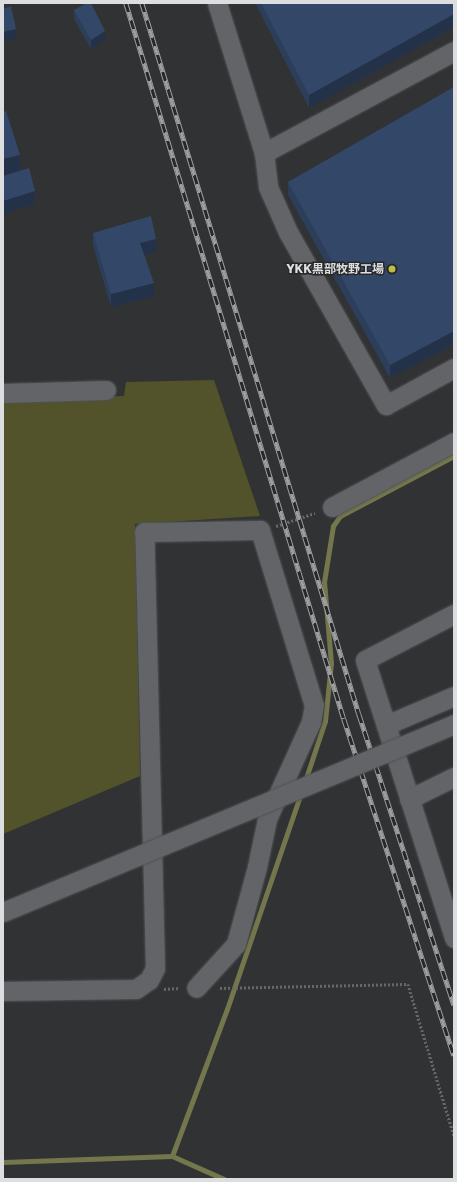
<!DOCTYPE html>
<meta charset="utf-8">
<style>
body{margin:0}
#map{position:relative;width:457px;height:1182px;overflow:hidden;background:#313234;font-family:"Golos Text","Noto Sans JP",sans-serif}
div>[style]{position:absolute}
.green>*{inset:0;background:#52532a}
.stream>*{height:5px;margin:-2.5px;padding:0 2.5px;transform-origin:2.5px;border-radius:2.5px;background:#74764c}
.path>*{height:2.5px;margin-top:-1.25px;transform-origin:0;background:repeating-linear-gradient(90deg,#666769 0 2px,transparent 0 4px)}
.roads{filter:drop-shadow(0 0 1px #505153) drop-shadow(0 0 1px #505153)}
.minor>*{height:19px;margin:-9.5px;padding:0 9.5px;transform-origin:9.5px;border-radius:9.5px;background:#626467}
.rail>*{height:4.5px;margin-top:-2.25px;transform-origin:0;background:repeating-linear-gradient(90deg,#27282a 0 9px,#9d9ea0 0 18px);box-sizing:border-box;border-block:1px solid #9d9ea0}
.bridges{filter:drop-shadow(0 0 1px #505153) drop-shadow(0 0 1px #505153)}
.minor-bridge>*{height:19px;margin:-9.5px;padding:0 9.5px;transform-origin:9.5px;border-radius:9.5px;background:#626467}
.wall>*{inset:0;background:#2c3e59}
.shaded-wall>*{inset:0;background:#243249}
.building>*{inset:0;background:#334868}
.dots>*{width:11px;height:11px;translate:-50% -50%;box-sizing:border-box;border:2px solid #27282a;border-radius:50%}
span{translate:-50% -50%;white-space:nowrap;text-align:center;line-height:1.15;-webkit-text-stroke:3px #27282a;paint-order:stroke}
.poi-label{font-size:12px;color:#dddee0;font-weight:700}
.right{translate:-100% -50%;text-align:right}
.frame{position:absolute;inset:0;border:4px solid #dddee0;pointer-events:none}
</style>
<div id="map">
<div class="green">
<i style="clip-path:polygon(214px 380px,260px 516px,135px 524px,140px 776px,3px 834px,3px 401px,124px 396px,126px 382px)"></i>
</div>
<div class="stream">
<i style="left:305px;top:781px;width:63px;rotate:-71.6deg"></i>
<i style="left:325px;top:721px;width:58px;rotate:-84.1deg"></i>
<i style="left:331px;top:663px;width:81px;rotate:-94.9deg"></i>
<i style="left:324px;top:582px;width:57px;rotate:-80.9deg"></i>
<i style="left:333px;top:526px;width:12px;rotate:-55deg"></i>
<i style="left:340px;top:516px;width:129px;rotate:-27.8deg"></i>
<i style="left:172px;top:1156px;width:157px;rotate:-69.5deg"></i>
<i style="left:227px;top:1009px;width:228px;rotate:-71.1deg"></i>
<i style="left:3px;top:1162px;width:169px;rotate:-2deg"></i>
<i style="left:172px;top:1156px;width:57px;rotate:23.9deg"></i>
</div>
<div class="path">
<i style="left:276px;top:526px;width:41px;rotate:-18.4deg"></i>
<i style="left:220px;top:988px;width:188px;rotate:-1.2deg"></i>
<i style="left:408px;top:984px;width:158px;rotate:73.1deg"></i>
<i style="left:164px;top:989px;width:15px;rotate:-4deg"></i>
</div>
<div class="roads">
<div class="minor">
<i style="left:217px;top:3px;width:157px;rotate:72.6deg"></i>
<i style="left:264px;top:153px;width:34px;rotate:83deg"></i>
<i style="left:268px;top:187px;width:49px;rotate:66deg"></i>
<i style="left:288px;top:232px;width:199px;rotate:60.5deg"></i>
<i style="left:386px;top:405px;width:77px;rotate:-28.6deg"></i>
<i style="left:264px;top:153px;width:216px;rotate:-28.2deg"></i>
<i style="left:3px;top:393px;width:103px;rotate:-1.7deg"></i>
<i style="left:332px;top:507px;width:138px;rotate:-28deg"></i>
<i style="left:454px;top:614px;width:100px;rotate:152.7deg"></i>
<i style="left:365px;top:660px;width:292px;rotate:72.2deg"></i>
<i style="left:386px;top:725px;width:74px;rotate:-23.1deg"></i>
<i style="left:409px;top:799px;width:50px;rotate:-26.1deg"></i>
<i style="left:3px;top:991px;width:133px;rotate:-0.9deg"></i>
<i style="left:136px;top:989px;width:16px;rotate:-35deg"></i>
<i style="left:149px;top:980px;width:13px;rotate:-63deg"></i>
<i style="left:155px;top:968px;width:436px;rotate:-91.4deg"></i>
<i style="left:144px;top:532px;width:116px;rotate:-1deg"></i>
<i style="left:260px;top:530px;width:183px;rotate:72.9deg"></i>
<i style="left:314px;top:705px;width:17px;rotate:100deg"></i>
<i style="left:311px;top:722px;width:107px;rotate:114.4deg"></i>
<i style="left:267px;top:819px;width:49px;rotate:101.8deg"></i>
<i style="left:257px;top:867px;width:80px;rotate:105.3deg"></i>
<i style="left:236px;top:944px;width:59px;rotate:132.3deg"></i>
</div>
</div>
<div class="rail">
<i style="left:126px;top:3px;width:748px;rotate:73.07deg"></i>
<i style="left:344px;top:719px;width:354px;rotate:71.9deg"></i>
<i style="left:142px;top:3px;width:743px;rotate:73.03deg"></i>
<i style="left:359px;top:714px;width:306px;rotate:71.9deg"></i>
</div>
<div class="bridges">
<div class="minor-bridge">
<i style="left:3px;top:912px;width:489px;rotate:-22.6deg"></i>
</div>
</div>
<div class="wall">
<i style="clip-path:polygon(85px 3px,91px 3px,105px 40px,91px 49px,74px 19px,74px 10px,86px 4px)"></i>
<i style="clip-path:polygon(255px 3px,454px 3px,454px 27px,309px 108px)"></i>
<i style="clip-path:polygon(454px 87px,454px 344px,390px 378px,288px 195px,288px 182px)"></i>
<i style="clip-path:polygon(93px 233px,156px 252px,144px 255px,154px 296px,111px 307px,93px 246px)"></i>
</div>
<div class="shaded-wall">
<i style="clip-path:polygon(454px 14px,454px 27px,309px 108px,309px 95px)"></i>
<i style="clip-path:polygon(16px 29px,16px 38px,3px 41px,3px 32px)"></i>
<i style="clip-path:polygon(105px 31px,105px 40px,91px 49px,91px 40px)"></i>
<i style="clip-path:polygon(20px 155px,20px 171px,3px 176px,3px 159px)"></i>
<i style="clip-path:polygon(35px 191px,35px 204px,3px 214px,3px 201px)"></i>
<i style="clip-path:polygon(156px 239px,156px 252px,140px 256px,140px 243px)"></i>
<i style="clip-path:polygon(154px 283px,154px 296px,111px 307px,111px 294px)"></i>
<i style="clip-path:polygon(454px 331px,454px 344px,390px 378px,390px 365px)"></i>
</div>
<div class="building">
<i style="clip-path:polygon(87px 3px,91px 3px,105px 31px,91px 40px,74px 10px)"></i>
<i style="clip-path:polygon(261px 3px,454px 3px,454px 14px,309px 95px)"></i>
<i style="clip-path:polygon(11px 6px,16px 29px,3px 32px,3px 9px)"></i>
<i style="clip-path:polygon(454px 87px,454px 331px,390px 365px,288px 182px)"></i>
<i style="clip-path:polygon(6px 111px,20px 155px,3px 159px,3px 112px)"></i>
<i style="clip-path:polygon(29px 168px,35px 191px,3px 201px,3px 176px)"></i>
<i style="clip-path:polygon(151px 216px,156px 239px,140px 243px,154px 283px,111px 294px,93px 233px)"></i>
</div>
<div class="dots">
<i style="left:392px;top:269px;background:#bcbf43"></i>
</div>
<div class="poi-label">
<span class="right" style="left:384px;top:269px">YKK黒部牧野工場</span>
</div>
<div class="frame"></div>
</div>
